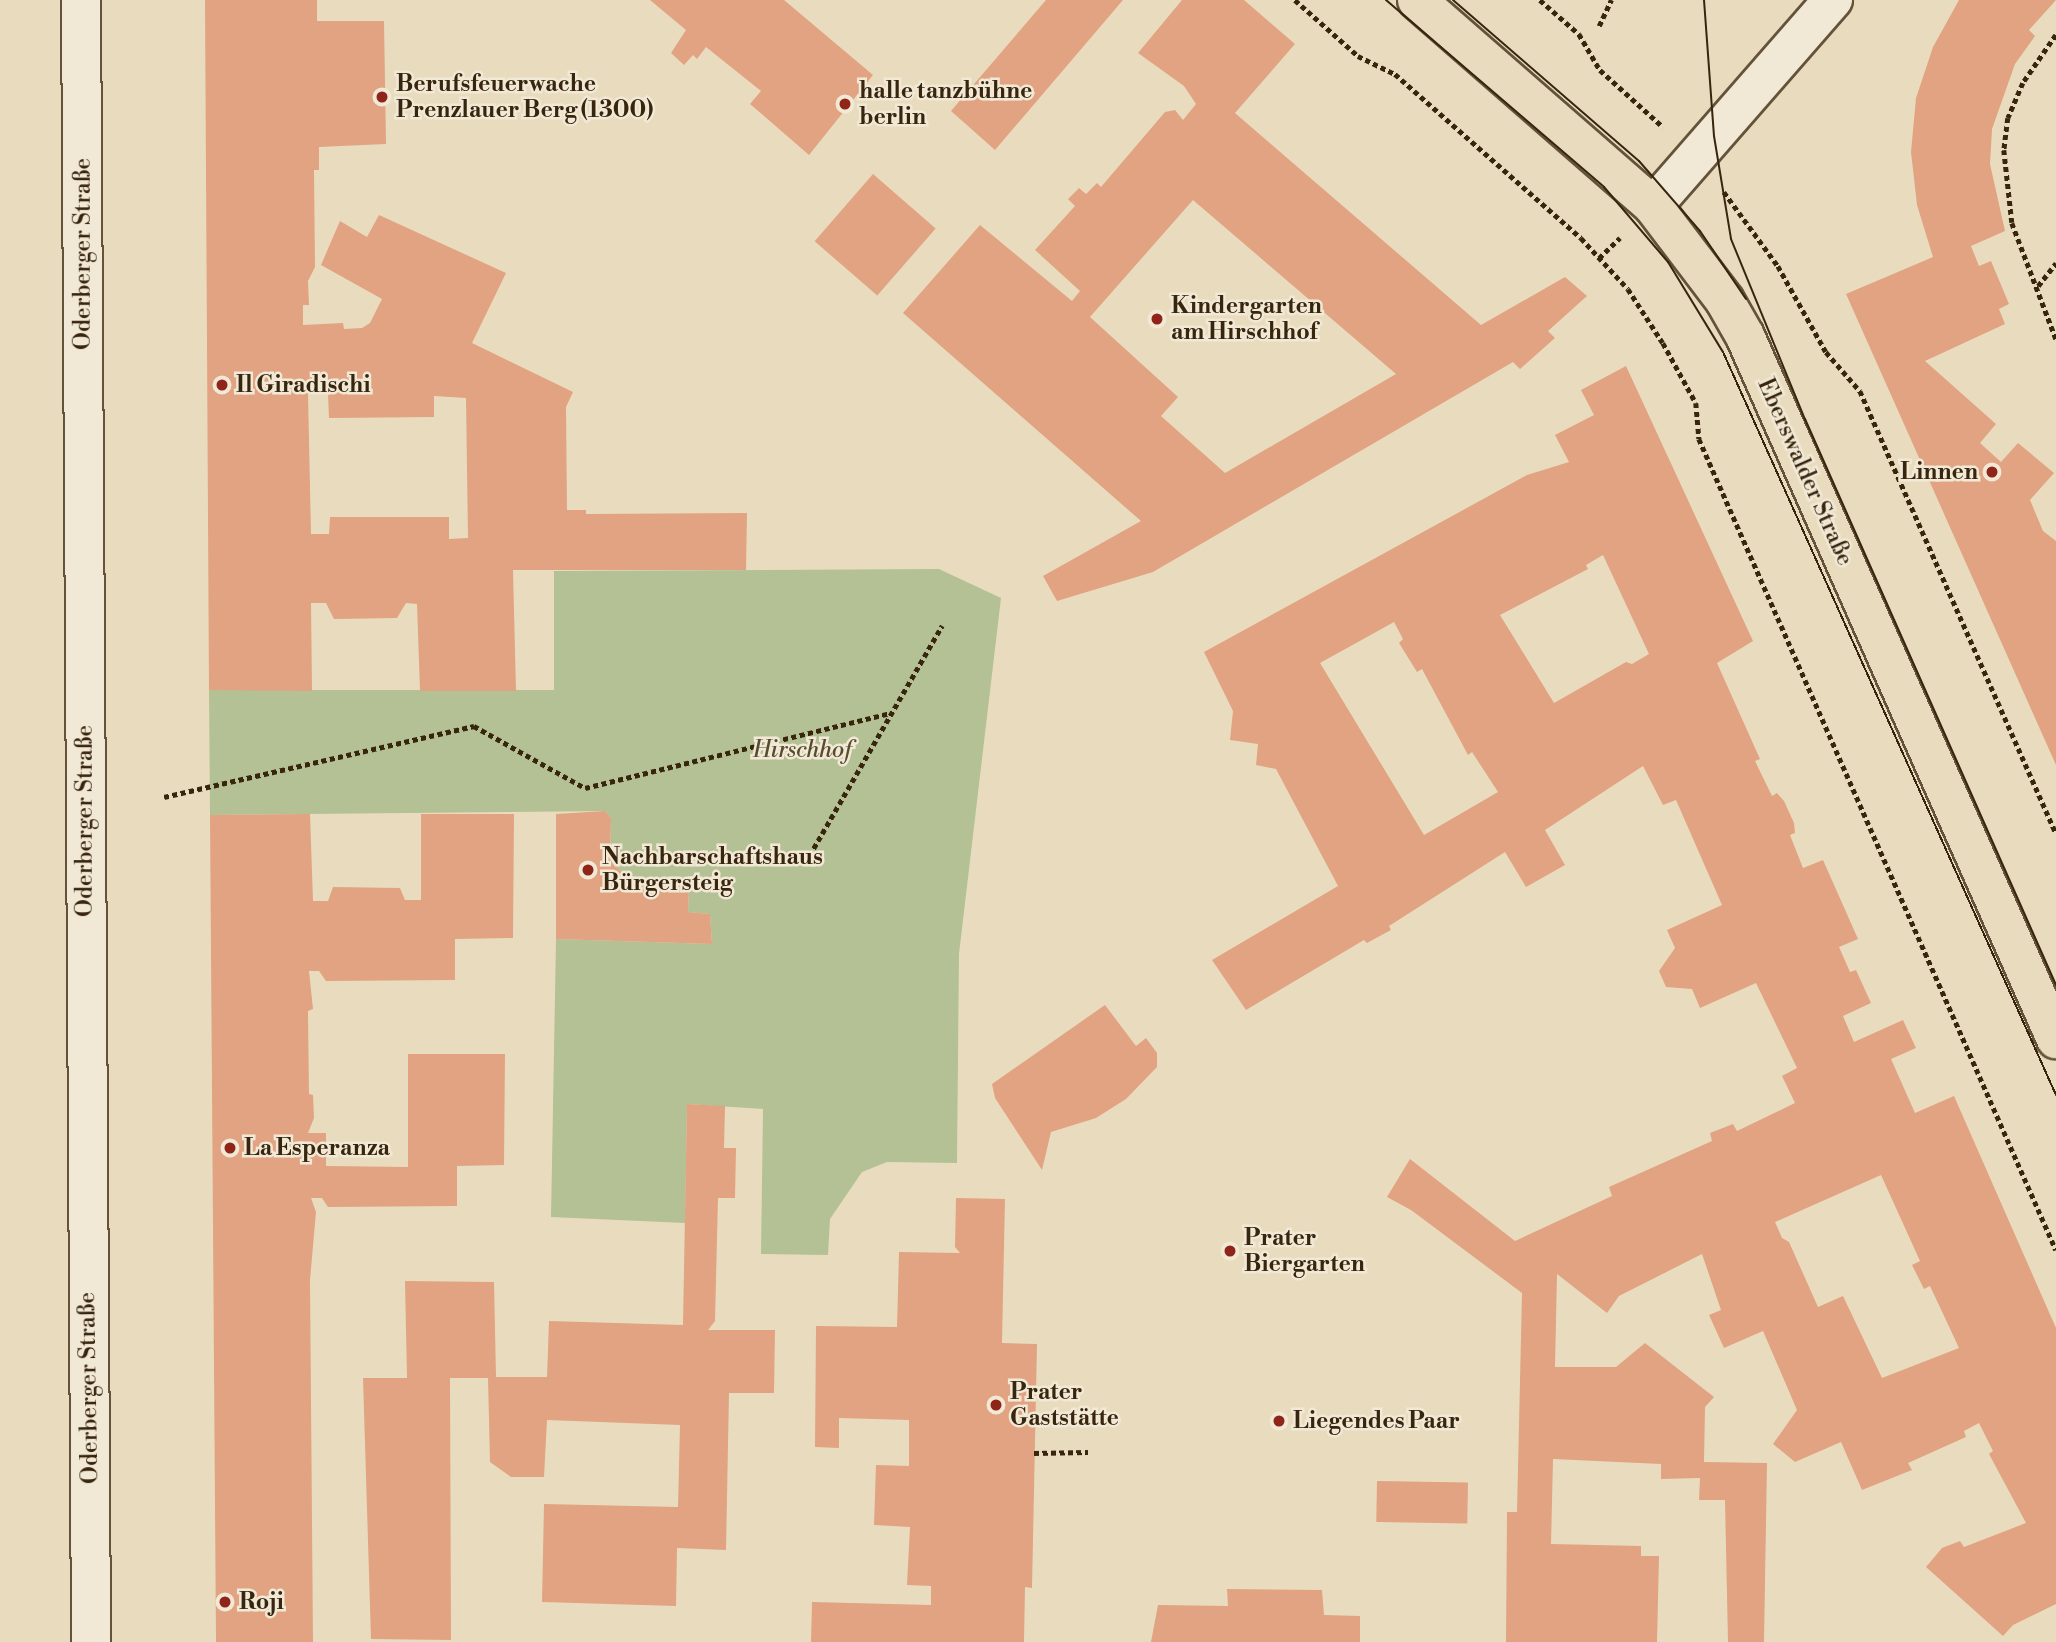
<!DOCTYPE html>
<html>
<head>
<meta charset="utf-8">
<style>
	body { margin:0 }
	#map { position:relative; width:2056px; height:1642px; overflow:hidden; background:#e9dcbe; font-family:"Libre Bodoni",serif }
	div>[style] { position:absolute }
	.green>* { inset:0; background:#b4c194 }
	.building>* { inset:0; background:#e1a381; transform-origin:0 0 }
	.path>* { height:4.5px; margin-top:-2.25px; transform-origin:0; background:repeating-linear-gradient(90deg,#37250e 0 5px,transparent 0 8.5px) }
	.roads { filter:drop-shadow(2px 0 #64533a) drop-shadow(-2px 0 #64533a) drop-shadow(0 2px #64533a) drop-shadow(0 -2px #64533a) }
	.minor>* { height:38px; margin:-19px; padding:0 19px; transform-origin:19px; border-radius:19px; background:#f1e8d5 }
	.major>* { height:38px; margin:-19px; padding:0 19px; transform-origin:19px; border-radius:19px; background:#e9dcbe }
	.tram>* { height:2px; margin:-1px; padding:0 1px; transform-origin:1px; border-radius:1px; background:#37250e }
	.dots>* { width:19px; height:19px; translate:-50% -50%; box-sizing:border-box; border:4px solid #f1e8d5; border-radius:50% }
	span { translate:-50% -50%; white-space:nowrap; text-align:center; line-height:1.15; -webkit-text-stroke:5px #f1e8d5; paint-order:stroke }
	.poi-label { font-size:23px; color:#37250e; font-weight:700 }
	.left { translate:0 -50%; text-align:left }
	.right { translate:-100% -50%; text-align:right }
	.street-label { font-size:23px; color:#37250e }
	.park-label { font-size:23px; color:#564c30; font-style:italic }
</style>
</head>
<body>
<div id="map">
	<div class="green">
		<div style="clip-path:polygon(939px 569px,1001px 598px,959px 954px,957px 1163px,887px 1162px,862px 1172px,830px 1219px,828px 1255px,761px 1254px,763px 1109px,687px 1104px,685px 1223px,551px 1217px,556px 939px,712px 944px,710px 914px,688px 912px,689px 889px,678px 880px,628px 878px,610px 861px,611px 818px,605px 811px,210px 815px,209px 690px,554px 690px,554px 571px)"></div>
	</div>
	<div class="building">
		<div style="clip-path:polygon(evenodd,205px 0,317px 0,317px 21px,384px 21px,386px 144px,319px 147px,319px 170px,314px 170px,315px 267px,308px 281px,309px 305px,303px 305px,303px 325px,343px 323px,344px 329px,362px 328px,370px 323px,382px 299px,321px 265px,340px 221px,367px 237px,379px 215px,506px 273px,472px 343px,573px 392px,566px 407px,567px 510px,586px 510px,586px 514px,747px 513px,746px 570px,513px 570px,516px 691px,420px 691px,417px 604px,406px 603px,397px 618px,334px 619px,326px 603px,311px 603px,312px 691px,209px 690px,205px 0,308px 394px,328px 394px,329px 418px,434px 417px,434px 396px,466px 398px,468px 538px,449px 539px,449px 517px,330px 517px,329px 534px,311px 534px,308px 394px)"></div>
		<div style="clip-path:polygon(650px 0,784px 0,873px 75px,809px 155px,750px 104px,761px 91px,706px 47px,697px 59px,693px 55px,684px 65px,671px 53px,686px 30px)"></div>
		<div style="clip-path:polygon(1046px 0,1123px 0,995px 150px,951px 111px)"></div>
		<div style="clip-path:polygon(evenodd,1182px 0,1244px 0,1295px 44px,1235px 113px,1481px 325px,1565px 277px,1587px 296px,1548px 331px,1555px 338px,1520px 369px,1513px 362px,1153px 572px,1057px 601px,1043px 576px,1141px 521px,903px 313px,980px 225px,1072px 301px,1080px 291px,1035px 250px,1075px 206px,1068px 199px,1079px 188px,1086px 194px,1097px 183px,1101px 187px,1165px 112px,1175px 110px,1183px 120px,1196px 104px,1184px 86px,1138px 53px,1182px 0,1193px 200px,1396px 374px,1225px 473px,1161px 416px,1178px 397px,1090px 317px,1193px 200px)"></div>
		<div style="clip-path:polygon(1959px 0,2056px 0,2029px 30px,2035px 36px,2015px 64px,1992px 129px,1990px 164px,2005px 231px,1971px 246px,1979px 266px,1991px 261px,2009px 304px,1999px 309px,2005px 324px,1925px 361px,1996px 424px,1980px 443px,2001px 462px,2018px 443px,2054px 473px,2030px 500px,2043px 531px,2056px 541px,2056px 765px,1846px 294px,1933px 257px,1917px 205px,1911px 152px,1916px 98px,1933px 47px)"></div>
		<div style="left:873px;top:174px;width:83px;height:89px;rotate:41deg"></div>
		<div style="clip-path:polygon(evenodd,1626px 366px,1753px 641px,1717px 663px,1760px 759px,1755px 761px,1772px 796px,1777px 793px,1784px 801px,1794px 823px,1795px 833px,1790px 835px,1803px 868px,1823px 860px,1858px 939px,1839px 947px,1850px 972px,1856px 970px,1871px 1003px,1843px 1016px,1854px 1042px,1903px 1020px,1916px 1048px,1891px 1059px,1915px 1113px,1954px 1096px,2056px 1328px,2056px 1604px,2013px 1625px,2003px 1636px,1926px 1567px,1942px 1548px,1960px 1541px,1964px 1547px,2026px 1523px,1989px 1454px,1993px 1451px,1979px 1423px,1964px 1431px,1966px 1437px,1908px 1463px,1912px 1470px,1862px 1490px,1841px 1442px,1795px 1462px,1773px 1444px,1797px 1410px,1763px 1331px,1724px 1348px,1709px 1315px,1721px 1310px,1702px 1254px,1619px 1296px,1607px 1313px,1557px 1274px,1555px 1367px,1616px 1367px,1645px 1343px,1714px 1397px,1705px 1407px,1704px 1462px,1767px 1463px,1764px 1642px,1728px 1642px,1725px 1500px,1699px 1500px,1700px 1478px,1661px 1479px,1661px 1464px,1553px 1459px,1551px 1544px,1641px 1546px,1641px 1556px,1659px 1556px,1657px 1642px,1506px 1642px,1507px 1512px,1517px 1512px,1522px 1293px,1411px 1210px,1387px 1197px,1410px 1159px,1515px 1241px,1612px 1196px,1609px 1187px,1712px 1141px,1710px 1133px,1733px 1124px,1737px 1131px,1795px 1103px,1782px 1076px,1797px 1068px,1756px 983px,1700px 1008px,1692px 989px,1666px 987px,1659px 971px,1675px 948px,1667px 930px,1722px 905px,1676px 800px,1663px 805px,1643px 766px,1545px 830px,1565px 865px,1526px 887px,1505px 852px,1389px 926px,1391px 930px,1367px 943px,1364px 940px,1246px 1010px,1212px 960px,1338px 886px,1276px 769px,1256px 765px,1258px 744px,1230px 740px,1233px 711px,1204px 652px,1527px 475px,1569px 462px,1555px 435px,1594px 415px,1581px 390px,1626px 366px,1603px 555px,1649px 654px,1632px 664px,1626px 662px,1554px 703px,1500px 615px,1588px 569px,1586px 565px,1603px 555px,1626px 366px,1394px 622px,1403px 639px,1399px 643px,1417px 672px,1422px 669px,1468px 755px,1472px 752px,1498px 792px,1424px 835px,1320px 663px,1394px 622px,1626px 366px,1881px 1175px,1920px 1261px,1912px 1265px,1924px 1289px,1930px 1286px,1959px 1348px,1882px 1378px,1843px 1296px,1818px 1307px,1789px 1242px,1782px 1238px,1775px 1222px,1881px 1175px)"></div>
		<div style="clip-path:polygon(605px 811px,611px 818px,610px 861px,628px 878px,678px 880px,689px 889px,688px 912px,710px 914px,712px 944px,556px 939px,556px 814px)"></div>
		<div style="clip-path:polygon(310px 814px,313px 901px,328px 901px,333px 887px,400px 888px,405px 900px,421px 900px,421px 814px,514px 814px,513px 938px,455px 939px,455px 980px,326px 981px,319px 971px,309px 971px,313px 1009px,308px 1011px,309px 1094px,313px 1095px,314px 1118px,308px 1133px,326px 1133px,326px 1166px,408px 1167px,408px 1054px,505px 1054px,504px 1165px,457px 1166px,457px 1206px,328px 1207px,322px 1198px,311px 1198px,316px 1212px,310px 1280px,313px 1642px,216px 1642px,210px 815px)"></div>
		<div style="clip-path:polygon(1105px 1005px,1136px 1046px,1146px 1038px,1157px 1053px,1157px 1067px,1126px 1099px,1096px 1118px,1051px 1132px,1042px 1170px,995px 1098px,992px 1084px)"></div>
		<div style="clip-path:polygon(687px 1104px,725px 1106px,724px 1148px,736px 1148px,735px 1198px,718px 1198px,715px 1321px,708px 1330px,775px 1330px,774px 1393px,729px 1393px,726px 1550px,677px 1548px,676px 1606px,542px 1602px,544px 1504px,678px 1507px,680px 1425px,547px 1420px,544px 1477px,511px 1477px,490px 1462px,488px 1378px,450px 1378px,451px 1640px,371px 1639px,363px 1378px,407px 1378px,405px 1281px,494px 1282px,496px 1377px,547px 1377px,549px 1321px,683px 1325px)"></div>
		<div style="clip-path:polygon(956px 1198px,1005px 1199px,1002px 1343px,1037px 1344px,1032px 1588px,1025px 1587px,1024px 1642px,811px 1642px,812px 1602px,931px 1605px,931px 1586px,907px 1585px,910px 1527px,874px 1525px,876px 1465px,909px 1466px,909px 1420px,839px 1418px,839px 1448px,815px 1447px,816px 1326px,897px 1327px,899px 1252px,960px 1253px,955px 1247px)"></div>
		<div style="left:1377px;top:1481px;width:91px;height:41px;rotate:1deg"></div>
		<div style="clip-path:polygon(1227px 1589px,1322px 1590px,1324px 1615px,1360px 1616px,1360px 1642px,1151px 1642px,1158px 1605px,1228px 1606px)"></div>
	</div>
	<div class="path">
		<div style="left:1295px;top:0;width:84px;rotate:41.6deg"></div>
		<div style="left:1358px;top:56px;width:41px;rotate:25.9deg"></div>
		<div style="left:1395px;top:74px;width:248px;rotate:41.4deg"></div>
		<div style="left:1581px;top:238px;width:69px;rotate:47.3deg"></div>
		<div style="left:1628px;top:289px;width:64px;rotate:57.1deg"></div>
		<div style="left:1663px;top:343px;width:68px;rotate:61.2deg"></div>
		<div style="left:1696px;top:403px;width:36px;rotate:85deg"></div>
		<div style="left:1699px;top:439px;width:886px;rotate:66.24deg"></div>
		<div style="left:1540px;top:0;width:52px;rotate:41.1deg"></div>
		<div style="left:1579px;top:34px;width:42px;rotate:59.7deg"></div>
		<div style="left:1600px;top:70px;width:85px;rotate:42.1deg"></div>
		<div style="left:1599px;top:26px;width:29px;rotate:-65deg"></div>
		<div style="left:2056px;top:35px;width:58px;rotate:124.5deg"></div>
		<div style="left:2023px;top:83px;width:38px;rotate:113deg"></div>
		<div style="left:2008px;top:118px;width:32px;rotate:97deg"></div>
		<div style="left:2004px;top:150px;width:73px;rotate:83.7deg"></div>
		<div style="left:2012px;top:223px;width:124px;rotate:69.2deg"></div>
		<div style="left:1724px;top:192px;width:92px;rotate:53.9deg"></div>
		<div style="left:1778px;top:266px;width:98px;rotate:60.8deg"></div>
		<div style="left:1826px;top:352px;width:52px;rotate:48.9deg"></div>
		<div style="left:1860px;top:391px;width:484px;rotate:66.1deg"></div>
		<div style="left:1599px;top:258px;width:29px;rotate:-44deg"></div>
		<div style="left:2038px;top:286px;width:29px;rotate:-52deg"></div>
		<div style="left:164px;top:797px;width:318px;rotate:-12.9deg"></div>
		<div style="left:474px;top:726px;width:127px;rotate:29.2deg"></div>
		<div style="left:585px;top:788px;width:315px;rotate:-13.8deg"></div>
		<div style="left:805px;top:863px;width:274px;rotate:-60deg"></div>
		<div style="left:1034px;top:1453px;width:54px;rotate:-1.1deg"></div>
	</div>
	<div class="roads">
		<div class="minor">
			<div style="left:81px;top:0;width:1642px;rotate:89.65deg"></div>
			<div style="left:1653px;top:206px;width:274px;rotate:-48.9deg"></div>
		</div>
		<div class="major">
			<div style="left:1417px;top:0;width:313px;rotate:41.1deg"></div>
			<div style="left:1653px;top:206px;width:119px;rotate:52.8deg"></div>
			<div style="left:1725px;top:301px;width:40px;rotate:60.3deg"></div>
			<div style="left:1745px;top:336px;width:769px;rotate:66.14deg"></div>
		</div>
	</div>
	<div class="tram">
		<div style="left:1386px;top:0;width:287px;rotate:40.6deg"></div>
		<div style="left:1604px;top:187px;width:99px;rotate:49.5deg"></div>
		<div style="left:1668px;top:262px;width:105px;rotate:58.6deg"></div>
		<div style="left:1723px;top:352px;width:814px;rotate:65.86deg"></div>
		<div style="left:1453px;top:0;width:246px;rotate:40.9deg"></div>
		<div style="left:1639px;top:161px;width:93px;rotate:48.9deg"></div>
		<div style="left:1700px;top:231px;width:82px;rotate:55.9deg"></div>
		<div style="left:1704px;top:0;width:136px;rotate:85.8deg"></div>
		<div style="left:1714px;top:136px;width:104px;rotate:80.6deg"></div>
		<div style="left:1731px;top:239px;width:195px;rotate:67.7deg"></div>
		<div style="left:1805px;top:419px;width:619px;rotate:66.08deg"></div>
	</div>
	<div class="dots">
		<div style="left:382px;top:97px;background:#8f2418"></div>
		<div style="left:845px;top:104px;background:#8f2418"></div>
		<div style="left:1157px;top:319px;background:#8f2418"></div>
		<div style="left:222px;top:385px;background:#8f2418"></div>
		<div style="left:1992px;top:472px;background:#8f2418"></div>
		<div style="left:588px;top:870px;background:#8f2418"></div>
		<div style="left:230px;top:1148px;background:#8f2418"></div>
		<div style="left:1230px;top:1251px;background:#8f2418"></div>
		<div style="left:996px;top:1405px;background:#8f2418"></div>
		<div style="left:1279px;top:1421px;background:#8f2418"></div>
		<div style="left:225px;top:1602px;background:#8f2418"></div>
	</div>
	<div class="poi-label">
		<span class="left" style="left:396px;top:97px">Berufsfeuerwache<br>Prenzlauer Berg (1300)</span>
		<span class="left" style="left:859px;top:104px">halle tanzbühne<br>berlin</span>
		<span class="left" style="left:1171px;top:319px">Kindergarten<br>am Hirschhof</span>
		<span class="left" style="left:236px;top:385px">Il Giradischi</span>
		<span class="right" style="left:1978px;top:472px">Linnen</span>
		<span class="left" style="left:602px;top:870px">Nachbarschaftshaus<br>Bürgersteig</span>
		<span class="left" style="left:244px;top:1148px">La Esperanza</span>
		<span class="left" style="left:1244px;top:1251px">Prater<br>Biergarten</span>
		<span class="left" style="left:1010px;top:1405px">Prater<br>Gaststätte</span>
		<span class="left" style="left:1293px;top:1421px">Liegendes Paar</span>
		<span class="left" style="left:239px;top:1602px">Roji</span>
	</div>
	<div class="street-label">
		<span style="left:83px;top:254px;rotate:-90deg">Oderberger Straße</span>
		<span style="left:1805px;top:472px;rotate:66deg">Eberswalder Straße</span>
		<span style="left:85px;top:821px;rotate:-90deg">Oderberger Straße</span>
		<span style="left:89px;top:1388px;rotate:-91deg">Oderberger Straße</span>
	</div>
	<div class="park-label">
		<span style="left:802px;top:750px">Hirschhof</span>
	</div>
</div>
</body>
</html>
